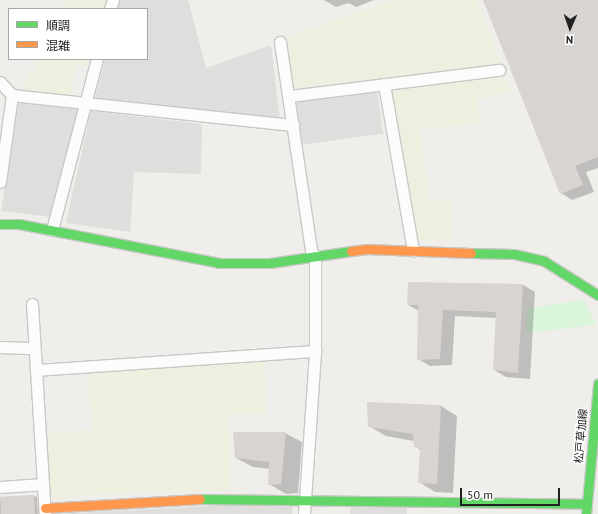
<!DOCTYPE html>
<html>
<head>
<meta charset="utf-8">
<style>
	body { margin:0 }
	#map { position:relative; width:598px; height:514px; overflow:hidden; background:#f0eeeb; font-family:"PT Sans","Noto Sans JP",sans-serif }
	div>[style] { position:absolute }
	.residential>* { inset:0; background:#dfdedc; transform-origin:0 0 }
	.farmland>* { inset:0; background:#efefdf; transform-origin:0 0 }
	.park>* { inset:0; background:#daf5da }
	.shadow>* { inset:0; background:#0003 }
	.building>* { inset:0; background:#d7d4d2; transform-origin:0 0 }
	.roads { filter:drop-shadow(1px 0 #c9c8c7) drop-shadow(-1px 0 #c9c8c7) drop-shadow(0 1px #c9c8c7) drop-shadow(0 -1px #c9c8c7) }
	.street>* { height:11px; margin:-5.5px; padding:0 5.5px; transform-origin:5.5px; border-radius:5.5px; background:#fdfcfc }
	.fast>* { height:9px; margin:-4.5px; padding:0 4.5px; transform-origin:4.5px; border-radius:4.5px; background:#63d668 }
	.slow>* { height:9px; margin:-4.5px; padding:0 4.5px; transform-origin:4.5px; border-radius:4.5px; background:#ff974d }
	span { translate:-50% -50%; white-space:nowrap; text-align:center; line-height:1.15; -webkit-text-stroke:3px #fff; paint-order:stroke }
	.street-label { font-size:11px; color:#222 }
	.legend { position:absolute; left:8px; top:8px; width:140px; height:52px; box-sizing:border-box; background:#fff; border:1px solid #a7a7a7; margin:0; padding:5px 7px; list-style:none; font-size:12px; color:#222 }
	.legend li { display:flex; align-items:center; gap:8px; height:20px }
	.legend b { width:20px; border:1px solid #a7a7a7 }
	.north { position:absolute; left:550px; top:8px; width:40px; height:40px; -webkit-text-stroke:3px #fff; paint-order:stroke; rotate:182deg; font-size:11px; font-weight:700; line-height:16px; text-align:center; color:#222 }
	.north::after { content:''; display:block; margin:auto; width:14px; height:18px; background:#222; clip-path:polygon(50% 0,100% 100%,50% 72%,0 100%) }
	.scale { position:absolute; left:460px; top:488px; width:100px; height:18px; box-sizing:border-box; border:2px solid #222; border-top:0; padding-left:5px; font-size:12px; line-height:14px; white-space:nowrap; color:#222; -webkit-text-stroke:3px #fff; paint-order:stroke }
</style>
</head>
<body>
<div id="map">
	<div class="residential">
		<div style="clip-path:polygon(120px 0,188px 0,206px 68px,271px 45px,280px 120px,95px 98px,105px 59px,147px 59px,147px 9px,118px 9px)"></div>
		<div style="left:377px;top:90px;width:44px;height:83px;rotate:82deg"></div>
		<div style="clip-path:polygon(19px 101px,81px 110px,50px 217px,1px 211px)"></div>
		<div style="clip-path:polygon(91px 111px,202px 124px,201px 174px,134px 172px,130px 232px,66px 223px)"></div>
		<div style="clip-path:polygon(293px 502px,292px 514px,53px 514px)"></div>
		<div style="clip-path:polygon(351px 504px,407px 508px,407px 514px,350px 514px)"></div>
	</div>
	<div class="farmland">
		<div style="left:65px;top:0;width:42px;height:9px"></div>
		<div style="clip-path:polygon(393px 0,477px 0,511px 92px,476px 99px,482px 124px,420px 129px,429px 199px,451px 199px,451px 240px,415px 239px,390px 77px,294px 88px,287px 37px)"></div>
		<div style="clip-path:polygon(41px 59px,93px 59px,92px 65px,76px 66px,70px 97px,20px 91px)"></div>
		<div style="clip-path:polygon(265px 359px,266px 414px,229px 414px,230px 490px,102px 494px,51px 500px,45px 433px,93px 430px,86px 372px)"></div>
	</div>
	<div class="park">
		<div style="clip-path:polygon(584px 300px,596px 325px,526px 333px,527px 308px)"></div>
	</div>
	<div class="shadow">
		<div style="clip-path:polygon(324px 0,374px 0,356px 7px,349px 3px,336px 7px)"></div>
		<div style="clip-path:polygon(484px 0,598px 0,598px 168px,586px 172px,594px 192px,572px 200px,561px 193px)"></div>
		<div style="clip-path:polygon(409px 283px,523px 285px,535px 292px,530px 379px,506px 377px,494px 370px,497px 318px,455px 316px,452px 365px,430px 366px,418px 359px,419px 311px,408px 305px)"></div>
		<div style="clip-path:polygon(441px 406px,457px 416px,453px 493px,435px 492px,419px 482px,421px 450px,414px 446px,414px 441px,386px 436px,369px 426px)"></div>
		<div style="clip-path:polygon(285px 433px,302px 442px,298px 493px,286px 494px,269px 484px,270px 469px,253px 467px,236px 458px)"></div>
		<div style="clip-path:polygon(34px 496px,37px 497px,38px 514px,0 514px,0 498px)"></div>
	</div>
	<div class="building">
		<div style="clip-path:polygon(483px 0,598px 0,598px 157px,575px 166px,583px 185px,560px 194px)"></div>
		<div style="clip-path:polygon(408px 282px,523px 284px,518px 373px,493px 370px,496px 312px,443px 310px,440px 359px,417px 360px,418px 305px,407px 305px)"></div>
		<div style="clip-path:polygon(367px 402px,441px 405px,437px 484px,418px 483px,420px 448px,414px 447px,413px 434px,368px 427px)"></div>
		<div style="clip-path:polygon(233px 432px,286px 432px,281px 484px,268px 485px,269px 462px,235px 458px)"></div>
		<div style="left:34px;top:495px;width:19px;height:34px;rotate:87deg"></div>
	</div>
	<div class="roads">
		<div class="street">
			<div style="left:110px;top:9px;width:9px;rotate:-72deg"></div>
			<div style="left:280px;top:42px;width:216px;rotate:81.5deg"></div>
			<div style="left:0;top:82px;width:18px;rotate:47deg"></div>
			<div style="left:12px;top:95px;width:88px;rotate:97.9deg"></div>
			<div style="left:384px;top:84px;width:169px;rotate:80.1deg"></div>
			<div style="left:12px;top:95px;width:283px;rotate:6.1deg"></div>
			<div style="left:289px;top:96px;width:212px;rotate:-7.1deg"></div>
			<div style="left:52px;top:230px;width:177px;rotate:-75.3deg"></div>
			<div style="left:32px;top:304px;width:210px;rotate:86.5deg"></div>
			<div style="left:0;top:347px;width:34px;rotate:2deg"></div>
			<div style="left:36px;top:370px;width:280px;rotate:-3.9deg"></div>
			<div style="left:0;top:487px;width:43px;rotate:-4deg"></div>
			<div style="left:304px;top:514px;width:163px;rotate:-86.1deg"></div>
			<div style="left:315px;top:351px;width:96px;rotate:-90deg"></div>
		</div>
		<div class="fast">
			<div style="left:0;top:224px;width:19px"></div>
			<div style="left:19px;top:224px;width:204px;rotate:11deg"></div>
			<div style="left:219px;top:263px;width:51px"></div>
			<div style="left:270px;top:263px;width:82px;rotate:-8.4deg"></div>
			<div style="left:471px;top:253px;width:43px;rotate:1.3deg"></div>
			<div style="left:514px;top:254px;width:31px;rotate:13deg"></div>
			<div style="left:544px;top:261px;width:64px;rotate:32.2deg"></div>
			<div style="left:200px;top:499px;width:387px;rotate:0.7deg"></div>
			<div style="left:586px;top:514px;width:131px;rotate:-84.7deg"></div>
		</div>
		<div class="slow">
			<div style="left:351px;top:251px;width:16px;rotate:-7deg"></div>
			<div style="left:367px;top:249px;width:104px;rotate:2.2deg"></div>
			<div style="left:45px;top:508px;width:155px;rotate:-3.3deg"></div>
		</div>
	</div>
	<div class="street-label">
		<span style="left:581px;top:436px;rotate:-85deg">松戸草加線</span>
	</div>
	<ul class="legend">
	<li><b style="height:5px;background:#63d668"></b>順調</li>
	<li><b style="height:5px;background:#ff974d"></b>混雑</li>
	</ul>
	<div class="north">N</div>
	<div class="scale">50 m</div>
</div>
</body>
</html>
